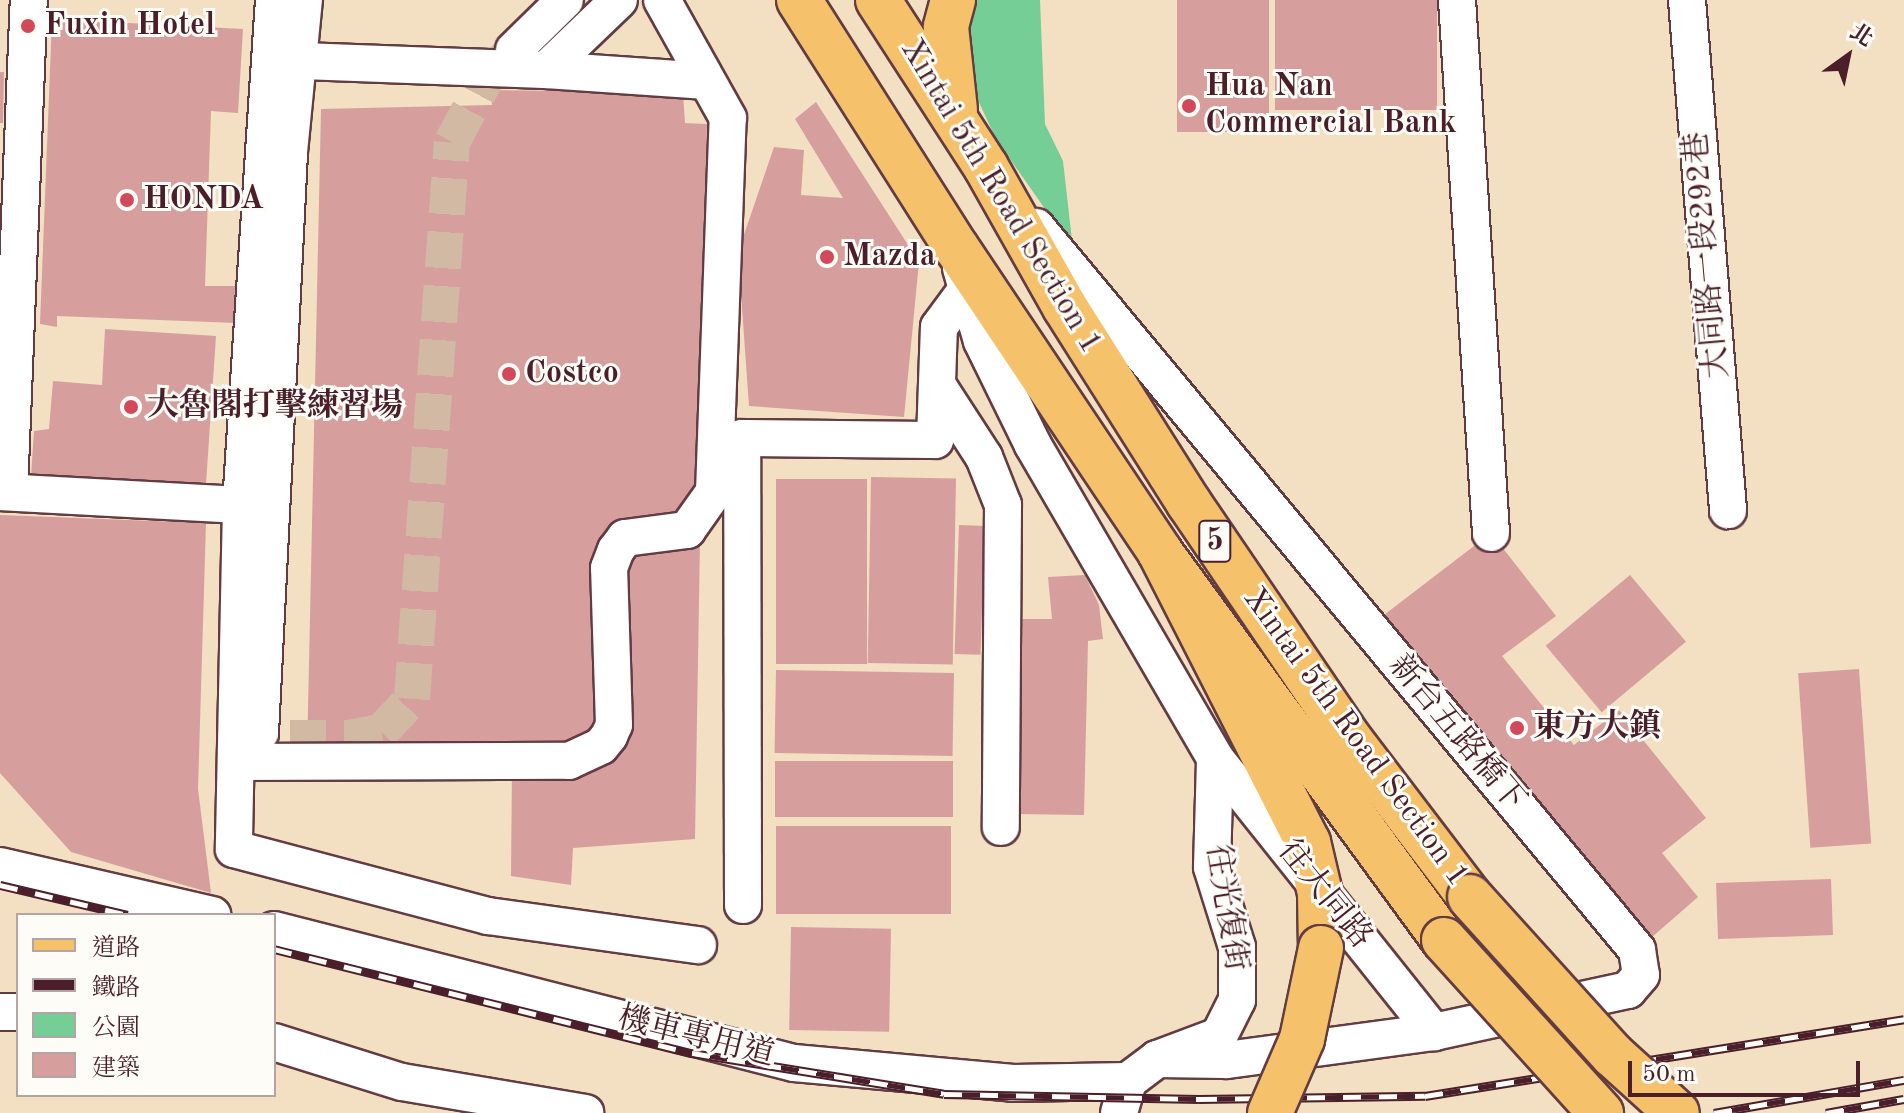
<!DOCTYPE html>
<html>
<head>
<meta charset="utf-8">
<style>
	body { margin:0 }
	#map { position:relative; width:1904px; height:1113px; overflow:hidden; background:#f3dfc2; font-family:"Old Standard TT","Noto Serif TC",serif }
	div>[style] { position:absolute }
	.green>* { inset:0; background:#75ce95 }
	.building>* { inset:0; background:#d69f9d; transform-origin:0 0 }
	.minor-tunnel>* { height:36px; margin-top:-18px; transform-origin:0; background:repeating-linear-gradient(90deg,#d1b9a4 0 36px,transparent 0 54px) }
	.roads { filter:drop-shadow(2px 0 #633c42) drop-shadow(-2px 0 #633c42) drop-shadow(0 2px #633c42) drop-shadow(0 -2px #633c42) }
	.minor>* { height:36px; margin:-18px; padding:0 18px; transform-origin:18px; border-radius:18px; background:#fff }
	.major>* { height:44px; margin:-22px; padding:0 22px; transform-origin:22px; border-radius:22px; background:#f5c16b }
	.highway>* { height:44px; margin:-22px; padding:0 22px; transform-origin:22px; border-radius:22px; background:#f5c16b }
	.rail>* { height:9px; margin-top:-4.5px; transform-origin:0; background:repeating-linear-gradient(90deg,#fdfcf7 0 18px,#4a1f2b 0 36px); box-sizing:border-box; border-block:2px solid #4a1f2b }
	.bridges { filter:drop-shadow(2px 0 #633c42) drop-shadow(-2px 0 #633c42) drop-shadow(0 2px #633c42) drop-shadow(0 -2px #633c42) }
	.major-bridge>* { height:44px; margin:-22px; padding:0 22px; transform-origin:22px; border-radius:22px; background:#f5c16b }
	.highway-bridge>* { height:44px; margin:-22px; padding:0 22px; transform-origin:22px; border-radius:22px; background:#f5c16b }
	.dots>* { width:22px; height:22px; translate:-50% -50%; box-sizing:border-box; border:4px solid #fdfcf7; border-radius:50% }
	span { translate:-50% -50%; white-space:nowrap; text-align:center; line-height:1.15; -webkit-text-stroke:6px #fdfcf7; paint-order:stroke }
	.shield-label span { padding:2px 6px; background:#fdfcf7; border:2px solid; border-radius:6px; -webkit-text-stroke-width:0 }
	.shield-label { font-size:30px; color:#4a1f2b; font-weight:700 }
	.poi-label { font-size:32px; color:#4a1f2b; font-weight:700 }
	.left { translate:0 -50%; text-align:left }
	.street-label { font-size:32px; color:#4a1f2b }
	.legend { position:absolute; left:16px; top:913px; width:260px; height:184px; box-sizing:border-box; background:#fdfcf7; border:2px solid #b5a4a5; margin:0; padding:10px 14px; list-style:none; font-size:24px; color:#4a1f2b }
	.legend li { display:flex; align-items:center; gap:16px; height:40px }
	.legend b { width:40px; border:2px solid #b5a4a5 }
	.north { position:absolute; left:1808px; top:16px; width:80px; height:80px; -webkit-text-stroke:6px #fdfcf7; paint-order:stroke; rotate:33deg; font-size:22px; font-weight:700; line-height:32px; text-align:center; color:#4a1f2b }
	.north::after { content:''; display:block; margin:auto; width:28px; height:36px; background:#4a1f2b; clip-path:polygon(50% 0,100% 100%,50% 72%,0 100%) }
	.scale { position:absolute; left:1628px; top:1061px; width:232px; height:36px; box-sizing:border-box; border:4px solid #4a1f2b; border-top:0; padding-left:10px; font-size:24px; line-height:28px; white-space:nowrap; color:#4a1f2b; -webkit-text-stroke:6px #fdfcf7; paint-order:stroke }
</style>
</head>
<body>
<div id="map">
	<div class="green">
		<div style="clip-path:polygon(977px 0,1040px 0,1045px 124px,1063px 161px,1073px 249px,996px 139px,971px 85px,970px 31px)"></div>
	</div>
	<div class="building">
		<div style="left:1177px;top:0;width:92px;height:132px"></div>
		<div style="left:1275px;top:0;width:162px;height:110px"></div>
		<div style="clip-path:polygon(52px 19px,243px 29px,238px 113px,211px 111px,205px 286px,239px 286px,236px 323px,57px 316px,57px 327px,40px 324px)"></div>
		<div style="clip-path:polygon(0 72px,4px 72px,3px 123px,0 123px)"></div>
		<div style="clip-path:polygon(491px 90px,683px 93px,685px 123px,707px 124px,695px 839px,573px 848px,571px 885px,511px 876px,512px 767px,307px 755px,321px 109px,492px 105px)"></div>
		<div style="clip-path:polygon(816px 102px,919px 262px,904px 417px,749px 406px,738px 252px,774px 147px,804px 150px,801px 195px,843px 198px,795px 119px)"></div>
		<div style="clip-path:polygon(105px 329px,216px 336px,206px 484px,31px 476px,34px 431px,49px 429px,53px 381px,102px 385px)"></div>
		<div style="left:871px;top:477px;width:85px;height:186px;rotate:1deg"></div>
		<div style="left:776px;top:479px;width:91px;height:185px"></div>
		<div style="clip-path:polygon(0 515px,206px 523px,198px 789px,211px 893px,71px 852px,0 773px)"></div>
		<div style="left:959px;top:525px;width:26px;height:129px;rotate:2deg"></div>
		<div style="clip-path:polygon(1491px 533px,1556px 616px,1502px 656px,1574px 745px,1619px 710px,1706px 818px,1662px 853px,1698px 897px,1652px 937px,1380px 618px)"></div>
		<div style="clip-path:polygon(1085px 575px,1099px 605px,1103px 639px,1088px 641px,1084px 815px,1014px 814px,1019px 619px,1052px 619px,1048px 577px)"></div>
		<div style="left:1630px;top:575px;width:87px;height:110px;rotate:50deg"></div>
		<div style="left:1859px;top:669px;width:175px;height:61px;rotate:86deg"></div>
		<div style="left:776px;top:670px;width:178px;height:83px;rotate:1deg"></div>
		<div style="left:775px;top:761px;width:178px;height:56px"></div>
		<div style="left:776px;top:826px;width:175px;height:88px"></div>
		<div style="left:1831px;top:879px;width:56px;height:115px;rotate:88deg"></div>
		<div style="left:791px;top:927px;width:100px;height:103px;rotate:1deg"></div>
	</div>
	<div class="minor-tunnel">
		<div style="left:236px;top:738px;width:113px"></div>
		<div style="left:349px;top:738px;width:33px;rotate:-11deg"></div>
		<div style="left:381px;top:732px;width:45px;rotate:-46.8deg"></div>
		<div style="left:412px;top:699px;width:558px;rotate:-85.89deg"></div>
		<div style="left:452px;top:142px;width:76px;rotate:-61.8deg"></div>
		<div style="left:488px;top:75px;width:36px;rotate:-44deg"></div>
	</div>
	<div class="roads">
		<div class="minor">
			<div style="left:274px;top:0;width:506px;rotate:93.74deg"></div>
			<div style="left:241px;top:505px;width:344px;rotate:91.2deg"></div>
			<div style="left:234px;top:849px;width:263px;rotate:14.8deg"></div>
			<div style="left:488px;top:916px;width:212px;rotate:7.9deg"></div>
			<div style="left:1457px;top:0;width:534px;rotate:86.35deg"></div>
			<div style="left:1687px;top:0;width:512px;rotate:85.4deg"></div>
			<div style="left:514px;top:50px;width:71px;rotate:-44.4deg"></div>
			<div style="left:273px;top:60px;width:273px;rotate:2.1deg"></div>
			<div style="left:546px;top:70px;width:101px;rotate:-43.8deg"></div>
			<div style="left:546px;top:70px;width:161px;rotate:3.9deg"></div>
			<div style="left:1036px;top:227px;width:940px;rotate:50.26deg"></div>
			<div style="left:1637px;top:950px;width:25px;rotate:81deg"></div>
			<div style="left:1641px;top:975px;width:20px;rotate:131deg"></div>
			<div style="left:1628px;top:990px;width:198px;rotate:167.8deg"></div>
			<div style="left:1434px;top:1032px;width:210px;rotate:172.3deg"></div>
			<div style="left:1226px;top:1060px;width:69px;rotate:-179.2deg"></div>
			<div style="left:961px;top:268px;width:76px;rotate:74deg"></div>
			<div style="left:982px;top:341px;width:116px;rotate:63.9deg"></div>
			<div style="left:1033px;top:445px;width:362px;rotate:59.8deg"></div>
			<div style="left:1215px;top:758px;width:351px;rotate:51.4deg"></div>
			<div style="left:938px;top:386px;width:85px;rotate:57.1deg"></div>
			<div style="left:984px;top:457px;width:52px;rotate:68.4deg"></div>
			<div style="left:1003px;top:505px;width:322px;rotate:90.4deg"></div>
			<div style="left:0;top:492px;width:241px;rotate:3.1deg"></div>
			<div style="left:9px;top:492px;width:492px;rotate:-87.7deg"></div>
			<div style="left:260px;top:733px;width:582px;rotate:-87.14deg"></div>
			<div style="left:289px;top:152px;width:153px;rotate:-84.4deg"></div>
			<div style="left:236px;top:762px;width:333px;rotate:-0.2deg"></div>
			<div style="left:569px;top:761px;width:35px;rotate:-25deg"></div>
			<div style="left:601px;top:746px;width:13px;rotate:-51deg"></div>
			<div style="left:609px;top:736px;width:12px;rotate:-66deg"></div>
			<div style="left:614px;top:725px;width:157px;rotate:-91.8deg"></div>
			<div style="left:609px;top:568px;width:19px;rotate:-69deg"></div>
			<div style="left:616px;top:550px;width:15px;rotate:-53deg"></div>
			<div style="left:625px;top:538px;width:63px;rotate:-7.4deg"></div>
			<div style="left:687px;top:530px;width:47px;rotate:-54.6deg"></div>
			<div style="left:714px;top:492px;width:374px;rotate:-87.9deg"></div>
			<div style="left:728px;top:118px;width:135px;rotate:-119.2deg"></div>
			<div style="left:0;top:866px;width:218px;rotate:13deg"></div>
			<div style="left:743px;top:905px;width:467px;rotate:-90.1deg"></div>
			<div style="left:742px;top:438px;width:193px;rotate:0.6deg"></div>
			<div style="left:935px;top:440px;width:113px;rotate:-88deg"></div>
			<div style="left:939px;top:327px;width:47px;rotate:-53.6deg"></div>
			<div style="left:274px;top:930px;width:537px;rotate:14.35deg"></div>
			<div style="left:794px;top:1063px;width:220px;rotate:5.2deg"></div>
			<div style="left:1013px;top:1083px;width:115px;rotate:-1deg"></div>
			<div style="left:0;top:1012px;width:18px"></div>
			<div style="left:274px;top:1042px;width:134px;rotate:17.4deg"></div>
			<div style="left:402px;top:1082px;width:186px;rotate:9.6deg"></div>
			<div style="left:1119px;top:1113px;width:33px;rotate:-74deg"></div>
			<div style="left:1128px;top:1081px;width:36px;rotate:-37deg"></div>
			<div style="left:1157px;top:1059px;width:66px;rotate:-20.4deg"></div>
			<div style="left:1219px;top:1036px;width:40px;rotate:-63.4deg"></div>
			<div style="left:1237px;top:1000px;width:53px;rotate:-90deg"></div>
			<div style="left:1237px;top:947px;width:84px;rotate:-107.4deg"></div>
			<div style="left:1212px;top:867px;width:109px;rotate:-88.4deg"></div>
		</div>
		<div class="major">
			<div style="left:799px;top:0;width:293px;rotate:57.6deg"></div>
			<div style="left:956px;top:247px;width:367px;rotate:56.2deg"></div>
			<div style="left:1160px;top:552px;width:481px;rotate:53.8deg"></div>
			<div style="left:878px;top:0;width:199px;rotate:57.1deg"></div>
			<div style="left:986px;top:167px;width:161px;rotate:60.6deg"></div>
			<div style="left:1065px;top:307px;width:232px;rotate:57.7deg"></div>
			<div style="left:1189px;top:503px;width:288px;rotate:55.8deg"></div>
			<div style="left:1351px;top:741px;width:196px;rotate:52.7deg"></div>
			<div style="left:953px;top:0;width:28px;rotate:105deg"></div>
			<div style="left:946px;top:27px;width:83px;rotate:83.8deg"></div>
		</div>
		<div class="highway">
			<div style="left:1160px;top:552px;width:326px;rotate:63deg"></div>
			<div style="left:1308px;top:842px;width:52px;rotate:76.8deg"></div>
			<div style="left:1320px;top:893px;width:55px;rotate:89deg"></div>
		</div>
	</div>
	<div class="rail">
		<div style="left:0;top:885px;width:131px;rotate:13.2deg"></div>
		<div style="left:274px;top:949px;width:431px;rotate:14deg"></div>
		<div style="left:692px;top:1053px;width:255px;rotate:9.2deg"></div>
		<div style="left:944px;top:1094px;width:255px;rotate:1.1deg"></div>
		<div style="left:1199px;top:1099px;width:226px;rotate:-0.8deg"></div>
		<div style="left:1425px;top:1096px;width:485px;rotate:-9.1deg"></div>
		<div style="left:1714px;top:1113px;width:193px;rotate:-9.9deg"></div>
		<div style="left:1826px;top:1113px;width:79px;rotate:-10.2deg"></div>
	</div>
	<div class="bridges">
		<div class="major-bridge">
			<div style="left:1470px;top:897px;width:213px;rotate:47.9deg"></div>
			<div style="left:1613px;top:1055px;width:86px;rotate:42.2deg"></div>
			<div style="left:1444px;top:940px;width:234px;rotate:47.8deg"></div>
		</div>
		<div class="highway-bridge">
			<div style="left:1270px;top:1113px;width:81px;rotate:-66.6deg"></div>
			<div style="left:1302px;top:1039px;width:93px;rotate:-78.2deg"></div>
		</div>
	</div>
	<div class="dots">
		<div style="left:28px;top:26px;background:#d1495b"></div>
		<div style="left:1189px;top:106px;background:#d1495b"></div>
		<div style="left:127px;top:200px;background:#d1495b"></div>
		<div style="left:827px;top:257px;background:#d1495b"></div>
		<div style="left:509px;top:374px;background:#d1495b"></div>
		<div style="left:131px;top:407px;background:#d1495b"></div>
		<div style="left:1517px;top:728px;background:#d1495b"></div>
	</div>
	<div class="shield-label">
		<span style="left:1215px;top:541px">5</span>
	</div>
	<div class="poi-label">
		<span class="left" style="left:44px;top:26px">Fuxin Hotel</span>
		<span class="left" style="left:1205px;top:106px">Hua Nan<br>Commercial Bank</span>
		<span class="left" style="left:143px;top:200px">HONDA</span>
		<span class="left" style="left:843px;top:257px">Mazda</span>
		<span class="left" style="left:525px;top:374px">Costco</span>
		<span class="left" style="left:147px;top:407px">大魯閣打擊練習場</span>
		<span class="left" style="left:1533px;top:728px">東方大鎮</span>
	</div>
	<div class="street-label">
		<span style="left:1000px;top:197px;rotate:59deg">Xintai 5th Road Section 1</span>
		<span style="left:1708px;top:255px;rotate:-95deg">大同路一段292巷</span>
		<span style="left:1456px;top:734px;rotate:50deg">新台五路橋下</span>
		<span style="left:1355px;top:738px;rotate:54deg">Xintai 5th Road Section 1</span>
		<span style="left:1324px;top:895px;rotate:51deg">往大同路</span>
		<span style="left:1225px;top:908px;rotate:81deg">往光復街</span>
		<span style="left:696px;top:1038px;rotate:14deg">機車專用道</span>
	</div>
	<ul class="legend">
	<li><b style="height:10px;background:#f5c16b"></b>道路</li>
	<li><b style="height:10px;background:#4a1f2b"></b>鐵路</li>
	<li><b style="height:22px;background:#75ce95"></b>公園</li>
	<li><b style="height:22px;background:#d69f9d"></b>建築</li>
	</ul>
	<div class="north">北</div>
	<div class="scale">50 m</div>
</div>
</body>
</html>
